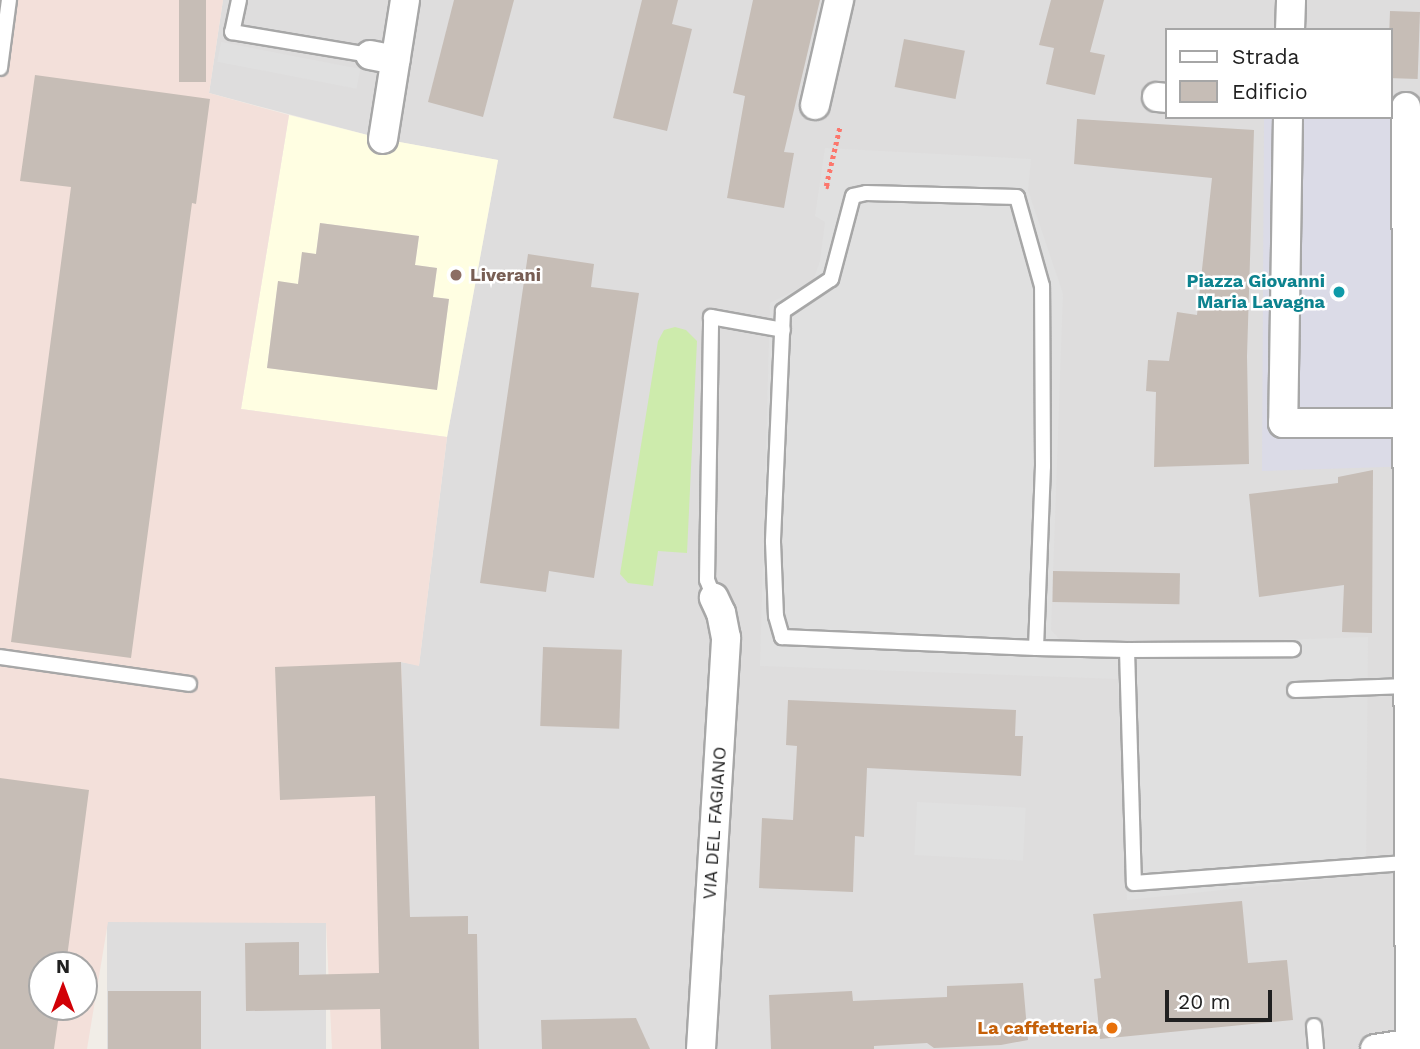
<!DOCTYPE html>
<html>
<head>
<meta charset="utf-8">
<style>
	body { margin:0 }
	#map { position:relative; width:1420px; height:1049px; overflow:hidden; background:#f1ede7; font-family:"Work Sans",sans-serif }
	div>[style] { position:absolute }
	.residential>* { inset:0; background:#dedddd; transform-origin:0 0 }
	.education>* { inset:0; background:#fffee2 }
	.military>* { inset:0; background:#f3e0da }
	.grass>* { inset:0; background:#cdebac }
	.parking>* { inset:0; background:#e0e0e0; transform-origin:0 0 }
	.plaza>* { inset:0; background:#dbdbe7 }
	.building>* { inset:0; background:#c6bdb6; transform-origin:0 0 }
	.path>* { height:4.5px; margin-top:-2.25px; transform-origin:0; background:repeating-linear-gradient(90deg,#fc776d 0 3.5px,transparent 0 7px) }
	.roads { filter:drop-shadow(2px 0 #a7a7a7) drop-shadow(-2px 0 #a7a7a7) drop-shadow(0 2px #a7a7a7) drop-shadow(0 -2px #a7a7a7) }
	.service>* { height:14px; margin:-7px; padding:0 7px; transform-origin:7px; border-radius:7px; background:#fff }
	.minor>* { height:28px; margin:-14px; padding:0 14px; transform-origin:14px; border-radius:14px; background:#fff }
	.dots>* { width:19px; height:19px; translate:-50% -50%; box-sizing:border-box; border:4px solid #fff; border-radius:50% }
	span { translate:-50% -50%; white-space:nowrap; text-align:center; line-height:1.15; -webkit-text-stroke:5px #fff; paint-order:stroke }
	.education-label { font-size:18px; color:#785e54; font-weight:700 }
	.left { translate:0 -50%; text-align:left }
	.culture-label { font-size:18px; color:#0d838f; font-weight:700 }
	.right { translate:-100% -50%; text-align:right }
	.street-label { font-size:18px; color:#202020 }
	.food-label { font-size:18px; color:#c56008; font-weight:700 }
	.legend { position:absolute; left:1165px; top:28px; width:228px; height:91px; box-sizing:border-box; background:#fff; border:2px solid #a6a6a6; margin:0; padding:9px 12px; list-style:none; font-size:21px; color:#202020 }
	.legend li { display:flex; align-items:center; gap:14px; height:35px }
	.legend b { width:35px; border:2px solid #a6a6a6 }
	.north { position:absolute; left:28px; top:951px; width:70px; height:70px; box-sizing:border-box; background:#fff; border:2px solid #a6a6a6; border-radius:50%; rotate:0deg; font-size:19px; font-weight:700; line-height:28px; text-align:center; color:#202020 }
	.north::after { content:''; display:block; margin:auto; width:24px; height:32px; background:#d10006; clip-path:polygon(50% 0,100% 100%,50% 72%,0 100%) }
	.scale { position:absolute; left:1165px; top:990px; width:107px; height:32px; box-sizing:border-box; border:4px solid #202020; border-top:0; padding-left:9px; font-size:21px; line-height:24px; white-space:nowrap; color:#202020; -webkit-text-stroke:5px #fff; paint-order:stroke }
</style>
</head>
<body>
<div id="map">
	<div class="residential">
		<div style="clip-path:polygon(evenodd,223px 0,1420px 0,1420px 1049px,412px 1049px,401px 662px,419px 665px,447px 437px,498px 160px,383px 139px,209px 93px,223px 0,1166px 30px,1390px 30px,1390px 117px,1166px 117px,1166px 30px)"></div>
		<div style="left:107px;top:922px;width:219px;height:129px"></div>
	</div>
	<div class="education">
		<div style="clip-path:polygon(evenodd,289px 115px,383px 139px,498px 160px,447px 437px,241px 409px,289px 115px,320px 223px,419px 236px,415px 265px,437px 268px,433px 297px,449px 299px,437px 389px,267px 368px,278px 282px,298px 284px,302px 253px,316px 254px,320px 223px)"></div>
	</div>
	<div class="military">
		<div style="clip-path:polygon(evenodd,0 0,223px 0,209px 93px,289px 115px,241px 409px,447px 437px,419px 666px,401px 662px,412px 1049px,332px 1049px,326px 923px,108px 922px,87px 1049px,0 1049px,0 0,42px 965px,84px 965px,84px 1007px,42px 1007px,42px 965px)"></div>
	</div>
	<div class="grass">
		<div style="clip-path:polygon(675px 327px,686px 330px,697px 341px,687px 553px,658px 551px,653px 586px,628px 583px,620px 574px,658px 341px,664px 330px)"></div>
	</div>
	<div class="parking">
		<div style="left:221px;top:42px;width:142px;height:20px;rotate:11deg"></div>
		<div style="clip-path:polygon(825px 148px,1031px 159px,1028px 190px,1063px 294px,1051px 630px,1063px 643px,1132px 645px,1368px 637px,1366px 875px,1127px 900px,1118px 679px,760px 666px,770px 303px,813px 281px,820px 261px,825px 222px,815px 216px)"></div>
		<div style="left:917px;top:802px;width:109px;height:53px;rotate:3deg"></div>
	</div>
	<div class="plaza">
		<div style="clip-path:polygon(1390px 101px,1412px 102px,1416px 466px,1262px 471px,1264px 117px,1390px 117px)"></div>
	</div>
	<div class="building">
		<div style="left:179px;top:0;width:27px;height:82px"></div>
		<div style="clip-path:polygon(454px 0,514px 0,483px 117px,428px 102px)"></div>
		<div style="clip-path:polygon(642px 0,678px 0,672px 24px,692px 29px,667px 131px,613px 118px)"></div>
		<div style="clip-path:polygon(753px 0,820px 0,784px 152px,794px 153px,784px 208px,727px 198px,745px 96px,733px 93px)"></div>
		<div style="clip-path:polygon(1051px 0,1104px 0,1090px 52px,1105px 55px,1095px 95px,1046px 84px,1054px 48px,1039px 45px)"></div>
		<div style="left:1390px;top:11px;width:30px;height:67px;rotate:2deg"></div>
		<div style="left:904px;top:39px;width:62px;height:49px;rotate:11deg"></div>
		<div style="clip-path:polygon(35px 75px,210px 99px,196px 204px,192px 203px,131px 658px,11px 642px,71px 187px,20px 181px)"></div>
		<div style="clip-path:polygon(1077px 119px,1254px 130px,1247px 356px,1249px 464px,1154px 467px,1156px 392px,1146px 391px,1148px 360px,1169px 361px,1177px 312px,1197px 315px,1212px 178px,1074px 164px)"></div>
		<div style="clip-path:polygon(320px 223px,419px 236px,415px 265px,437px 268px,433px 297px,449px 299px,437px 390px,267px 368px,278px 281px,298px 284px,302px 252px,316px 254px)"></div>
		<div style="clip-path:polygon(528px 254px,594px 264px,591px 287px,639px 293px,594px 578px,549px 571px,546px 592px,480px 583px)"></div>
		<div style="clip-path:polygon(1373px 470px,1372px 633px,1342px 632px,1344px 585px,1259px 597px,1249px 494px,1338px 483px,1338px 477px)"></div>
		<div style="left:1053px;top:571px;width:127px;height:31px;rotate:1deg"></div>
		<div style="left:543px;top:647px;width:79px;height:79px;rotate:2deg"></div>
		<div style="clip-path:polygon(401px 662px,410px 917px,468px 916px,468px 934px,477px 934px,479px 1049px,381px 1049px,380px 1009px,246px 1011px,245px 943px,299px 942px,299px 975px,379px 973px,375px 796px,280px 800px,275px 667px)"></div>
		<div style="clip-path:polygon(788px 700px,1016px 710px,1015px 736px,1023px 736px,1021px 776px,867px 768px,864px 837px,855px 836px,853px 892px,759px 888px,762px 818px,793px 820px,797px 746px,786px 745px)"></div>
		<div style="clip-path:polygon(0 778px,89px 790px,66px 965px,42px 965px,42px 1007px,60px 1007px,54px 1049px,0 1049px)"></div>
		<div style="clip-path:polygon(1242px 901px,1248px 963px,1287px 960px,1293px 1020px,1100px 1039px,1094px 979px,1101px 978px,1093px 914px)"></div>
		<div style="clip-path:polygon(1023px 983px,1028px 1040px,1001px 1045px,934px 1048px,927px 1043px,874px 1046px,874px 1049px,771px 1049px,769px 995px,852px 991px,853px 1001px,947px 997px,947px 986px)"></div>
		<div style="left:201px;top:991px;width:58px;height:93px;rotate:90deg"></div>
		<div style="clip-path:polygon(636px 1018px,650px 1049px,542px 1049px,541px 1020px)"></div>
	</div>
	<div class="path">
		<div style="left:829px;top:187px;width:3px;rotate:-162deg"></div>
		<div style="left:826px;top:186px;width:62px;rotate:-76.9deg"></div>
	</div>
	<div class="roads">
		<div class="service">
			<div style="left:239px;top:0;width:33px;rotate:102deg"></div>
			<div style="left:232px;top:32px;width:140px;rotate:9.5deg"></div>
			<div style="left:0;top:68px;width:69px;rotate:-82.5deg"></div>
			<div style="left:714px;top:598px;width:19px;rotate:-111deg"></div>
			<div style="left:707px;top:580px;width:263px;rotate:-89.1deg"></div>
			<div style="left:711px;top:317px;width:73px;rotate:10.2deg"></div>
			<div style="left:1036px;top:648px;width:182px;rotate:-87.8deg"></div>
			<div style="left:1043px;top:466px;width:180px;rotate:-90.3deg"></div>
			<div style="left:1042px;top:286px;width:92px;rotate:-105.7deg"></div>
			<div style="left:1017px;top:197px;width:151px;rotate:-178.5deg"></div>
			<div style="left:866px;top:193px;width:13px;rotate:167deg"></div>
			<div style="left:853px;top:196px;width:86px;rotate:104.8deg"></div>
			<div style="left:831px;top:279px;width:58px;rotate:146.3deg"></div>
			<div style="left:783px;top:311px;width:231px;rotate:92.5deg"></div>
			<div style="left:773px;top:542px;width:74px;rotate:87.7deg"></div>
			<div style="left:776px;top:616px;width:22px;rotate:74deg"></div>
			<div style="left:782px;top:637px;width:254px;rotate:2.5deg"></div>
			<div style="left:1036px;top:648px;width:91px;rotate:1.3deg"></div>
			<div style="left:1127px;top:650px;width:166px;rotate:-0.3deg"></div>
			<div style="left:1127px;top:650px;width:233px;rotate:88.3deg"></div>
			<div style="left:1134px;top:883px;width:275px;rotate:-4.2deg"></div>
			<div style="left:0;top:657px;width:191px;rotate:8.1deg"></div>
			<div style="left:1295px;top:690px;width:112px;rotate:-2deg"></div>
			<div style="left:1314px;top:1026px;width:23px;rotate:85deg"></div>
		</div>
		<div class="minor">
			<div style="left:1290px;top:30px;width:30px;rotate:-88deg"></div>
			<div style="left:370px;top:55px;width:26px;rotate:11deg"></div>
			<div style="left:1157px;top:97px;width:9px;rotate:6deg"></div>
			<div style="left:815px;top:105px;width:108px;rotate:-77.1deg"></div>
			<div style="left:1406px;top:107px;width:942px;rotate:89.76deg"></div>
			<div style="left:1288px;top:117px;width:306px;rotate:90.9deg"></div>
			<div style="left:1283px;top:423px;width:124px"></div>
			<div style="left:383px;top:139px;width:141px;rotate:-81deg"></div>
			<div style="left:701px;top:1049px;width:412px;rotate:-86.5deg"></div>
			<div style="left:726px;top:638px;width:25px;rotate:-101deg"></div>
			<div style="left:721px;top:613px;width:17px;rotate:-115deg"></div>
			<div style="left:1375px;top:1049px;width:46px;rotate:-8.8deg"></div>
		</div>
	</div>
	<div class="dots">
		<div style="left:456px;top:275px;background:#8d6e63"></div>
		<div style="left:1339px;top:292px;background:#0f9aa8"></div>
		<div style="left:1112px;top:1028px;background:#e8710a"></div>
	</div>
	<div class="education-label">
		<span class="left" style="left:470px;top:275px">Liverani</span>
	</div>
	<div class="culture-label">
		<span class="right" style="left:1325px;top:292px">Piazza Giovanni<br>Maria Lavagna</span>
	</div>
	<div class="street-label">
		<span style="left:715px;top:823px;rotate:-86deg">VIA DEL FAGIANO</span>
	</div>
	<div class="food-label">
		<span class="right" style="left:1098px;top:1028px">La caffetteria</span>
	</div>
	<ul class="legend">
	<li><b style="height:9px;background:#fff"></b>Strada</li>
	<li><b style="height:19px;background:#c6bdb6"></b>Edificio</li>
	</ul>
	<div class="north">N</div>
	<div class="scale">20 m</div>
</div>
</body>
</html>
